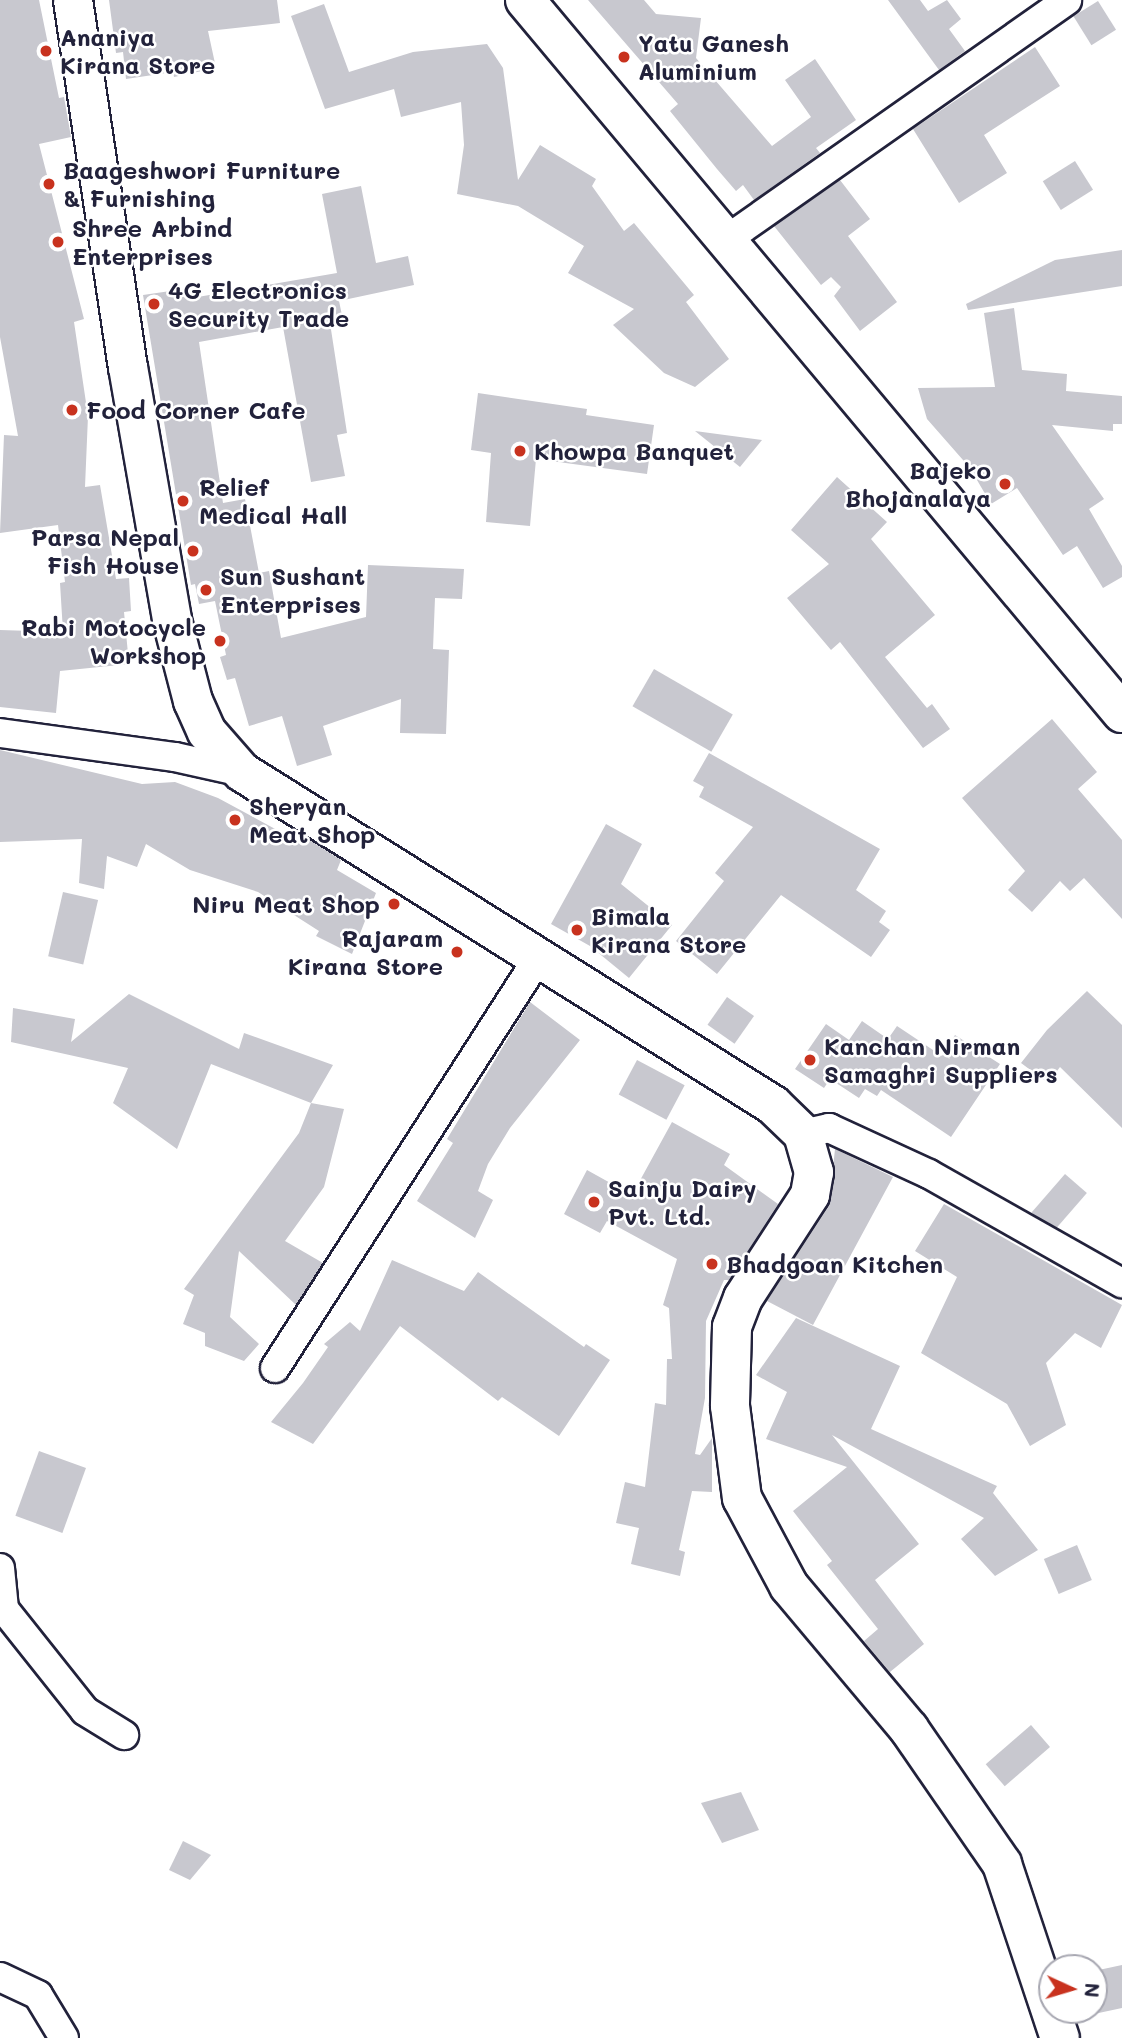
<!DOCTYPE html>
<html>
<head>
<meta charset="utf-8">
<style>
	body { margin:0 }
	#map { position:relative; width:1122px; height:2038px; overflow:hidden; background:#fff; font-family:Mali,sans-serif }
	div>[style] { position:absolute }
	.building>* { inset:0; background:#c8c8cf; transform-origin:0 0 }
	.roads { filter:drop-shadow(2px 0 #22223b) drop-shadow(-2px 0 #22223b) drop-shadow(0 2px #22223b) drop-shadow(0 -2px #22223b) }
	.minor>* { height:28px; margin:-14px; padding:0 14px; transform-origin:14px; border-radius:14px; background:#fff }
	.secondary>* { height:38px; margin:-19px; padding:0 19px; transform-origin:19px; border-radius:19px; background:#fff }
	.dots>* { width:19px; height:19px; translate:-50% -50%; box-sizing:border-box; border:4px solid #fff; border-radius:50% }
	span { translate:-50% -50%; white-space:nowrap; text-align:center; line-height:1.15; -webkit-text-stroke:5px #fff; paint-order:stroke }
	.poi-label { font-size:24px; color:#22223b; font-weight:700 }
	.left { translate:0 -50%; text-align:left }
	.right { translate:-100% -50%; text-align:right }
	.north { position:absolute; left:1038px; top:1954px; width:70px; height:70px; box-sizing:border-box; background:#fff; border:2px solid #a7a7b1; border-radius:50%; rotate:94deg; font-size:19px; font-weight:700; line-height:28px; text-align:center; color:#22223b }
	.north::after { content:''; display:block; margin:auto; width:24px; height:32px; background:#c8321e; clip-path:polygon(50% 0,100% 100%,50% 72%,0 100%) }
</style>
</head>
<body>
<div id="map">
	<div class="building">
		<div style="clip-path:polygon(0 0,39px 0,59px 98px,64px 97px,71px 137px,39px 144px,84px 319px,74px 322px,88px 416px,85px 487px,100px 485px,116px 579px,129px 578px,131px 611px,124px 612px,129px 664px,60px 671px,56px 713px,0 707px,0 630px,63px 632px,60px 583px,65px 582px,58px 525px,0 533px,4px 435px,18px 436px,0 337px)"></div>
		<div style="clip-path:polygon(109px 0,277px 0,280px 23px,208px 31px,216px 68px,174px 77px,173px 72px,126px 79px,123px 52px,116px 53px)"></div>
		<div style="clip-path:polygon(588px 0,644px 0,656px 14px,701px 18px,696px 58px,772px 146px,811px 117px,785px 80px,815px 59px,856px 120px,816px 148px,820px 153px,754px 200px,743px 185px,736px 191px,717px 169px,670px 111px,678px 104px)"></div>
		<div style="clip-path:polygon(888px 0,920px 0,928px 11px,947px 0,961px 19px,949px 29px,965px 51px,939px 70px)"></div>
		<div style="left:1098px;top:1px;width:34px;height:29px;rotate:58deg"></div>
		<div style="clip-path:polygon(324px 4px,349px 72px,413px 52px,487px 44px,503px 68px,518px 180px,540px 145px,596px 179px,592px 186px,624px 231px,634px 223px,694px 295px,686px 302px,729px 359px,695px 387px,664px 373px,613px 325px,634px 309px,568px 273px,584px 246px,518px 206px,457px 194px,464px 145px,461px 102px,401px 117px,394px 89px,325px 109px,291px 16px)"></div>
		<div style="clip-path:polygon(1035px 47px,1060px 86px,984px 135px,1007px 173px,959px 203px,913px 129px)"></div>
		<div style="left:1075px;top:161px;width:34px;height:38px;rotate:58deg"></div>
		<div style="clip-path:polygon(840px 180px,870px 219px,848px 236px,897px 302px,860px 331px,834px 296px,841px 287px,831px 277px,821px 285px,774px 226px)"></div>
		<div style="clip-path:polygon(361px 186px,376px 263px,408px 256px,414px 285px,339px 301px,343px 320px,330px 323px,347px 433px,337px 435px,345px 476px,311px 482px,283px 327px,199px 342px,223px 503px,245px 499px,259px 573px,269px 571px,281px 638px,366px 617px,368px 565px,464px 569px,462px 599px,435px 598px,433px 649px,449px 650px,446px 734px,400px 733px,401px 699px,323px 726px,332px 755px,297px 766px,282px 716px,249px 726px,235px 678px,227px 680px,220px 657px,226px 655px,215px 601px,199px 604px,195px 584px,191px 585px,143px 295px,184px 289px,186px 299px,337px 273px,322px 194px)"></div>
		<div style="clip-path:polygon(1122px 250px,1122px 286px,968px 310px,966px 304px,1055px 260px)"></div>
		<div style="clip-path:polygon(1014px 308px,1022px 370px,1067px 374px,1066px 391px,1122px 396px,1122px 424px,1113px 424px,1113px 431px,1052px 425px,1104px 499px,1089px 509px,1122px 566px,1122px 577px,1103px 588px,1077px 546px,1063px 555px,1017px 488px,991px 504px,970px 468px,927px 419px,918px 388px,995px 387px,984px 313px)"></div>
		<div style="clip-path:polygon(478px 393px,587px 409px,586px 415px,654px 425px,647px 474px,536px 459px,530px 526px,486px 522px,491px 453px,471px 450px)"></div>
		<div style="clip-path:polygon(695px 431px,762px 440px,740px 467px)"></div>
		<div style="clip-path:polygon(837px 477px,887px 522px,871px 539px,935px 615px,885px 657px,927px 708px,932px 704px,950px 729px,923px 748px,840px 642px,831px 650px,787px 598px,829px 564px,791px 530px)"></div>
		<div style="left:654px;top:669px;width:91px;height:43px;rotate:30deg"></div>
		<div style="clip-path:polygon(1052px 719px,1097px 772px,1078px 789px,1122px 840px,1122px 919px,1084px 878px,1070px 891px,1060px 881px,1032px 912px,1008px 890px,1025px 871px,962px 798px)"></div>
		<div style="clip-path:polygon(0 750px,142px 784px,175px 782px,218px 798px,301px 843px,305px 837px,341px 860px,337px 870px,376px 893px,352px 954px,316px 936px,319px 931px,258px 892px,190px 870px,146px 844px,137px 867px,107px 856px,104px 889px,79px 883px,82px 839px,0 842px)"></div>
		<div style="clip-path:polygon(709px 753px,880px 849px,856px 890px,886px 911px,879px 922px,890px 930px,871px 957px,781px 895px,717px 974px,676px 941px,724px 881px,715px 873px,753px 827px,699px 797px,704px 787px,693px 781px)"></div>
		<div style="clip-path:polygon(606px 824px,642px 844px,621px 884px,672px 925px,629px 978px,590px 946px,551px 924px)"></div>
		<div style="left:63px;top:892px;width:36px;height:66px;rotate:13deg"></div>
		<div style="clip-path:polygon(1087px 991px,1122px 1025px,1122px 1128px,1060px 1067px,1048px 1083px,1021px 1063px,1047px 1030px)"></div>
		<div style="clip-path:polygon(129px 994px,239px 1049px,244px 1033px,333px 1065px,311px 1103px,211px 1064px,177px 1149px,113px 1103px,128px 1068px,11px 1042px,13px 1008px,75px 1019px,71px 1042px)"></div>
		<div style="left:727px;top:997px;width:33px;height:34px;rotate:35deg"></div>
		<div style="clip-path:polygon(530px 1002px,580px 1040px,510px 1128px,488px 1164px,478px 1191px,493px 1200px,475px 1238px,417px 1201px,453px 1143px,447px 1139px)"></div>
		<div style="clip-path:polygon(862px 1021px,888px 1039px,897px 1026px,942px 1056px,955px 1035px,1000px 1064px,951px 1137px,881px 1090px,877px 1096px,865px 1089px,859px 1098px,830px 1079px,824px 1088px,795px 1069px,826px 1024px,849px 1040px)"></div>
		<div style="left:637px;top:1060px;width:54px;height:39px;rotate:28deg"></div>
		<div style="clip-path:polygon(311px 1103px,344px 1109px,324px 1187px,285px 1241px,323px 1263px,296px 1305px,239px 1251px,230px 1317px,259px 1344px,244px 1361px,205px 1346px,205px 1333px,183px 1324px,194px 1295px,184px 1289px,299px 1133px)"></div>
		<div style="clip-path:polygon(672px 1122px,730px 1154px,724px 1165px,778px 1204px,729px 1280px,724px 1280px,706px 1321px,705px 1398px,695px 1454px,700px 1455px,712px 1438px,712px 1492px,692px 1491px,679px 1550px,685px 1552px,680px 1576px,631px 1564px,639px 1528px,616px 1523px,625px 1482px,645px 1487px,655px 1403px,666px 1405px,667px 1359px,672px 1359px,669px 1308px,663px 1305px,677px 1259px,607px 1221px,600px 1233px,564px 1214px,587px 1170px,632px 1195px)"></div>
		<div style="clip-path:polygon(835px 1149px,893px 1177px,813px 1325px,767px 1301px,829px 1206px)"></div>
		<div style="left:1065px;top:1174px;width:29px;height:51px;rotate:41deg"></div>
		<div style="clip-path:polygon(944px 1204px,1122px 1305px,1101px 1348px,1075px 1333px,1046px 1363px,1066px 1425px,1030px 1446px,1007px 1404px,921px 1353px,957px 1277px,915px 1251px)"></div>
		<div style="clip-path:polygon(392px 1260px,464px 1291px,478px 1272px,584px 1347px,586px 1344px,610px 1360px,559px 1436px,502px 1397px,498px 1401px,400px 1326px,313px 1444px,271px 1422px,303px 1383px,328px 1347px,324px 1344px,350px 1322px,360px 1331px)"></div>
		<div style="clip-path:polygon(796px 1318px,900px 1366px,871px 1429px,997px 1486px,993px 1493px,1038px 1550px,995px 1576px,961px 1539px,984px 1518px,832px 1435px,919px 1544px,875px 1580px,924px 1644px,890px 1672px,864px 1641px,878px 1629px,827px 1565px,832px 1561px,793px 1511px,847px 1467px,766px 1439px,787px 1392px,756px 1375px)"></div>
		<div style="left:39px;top:1451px;width:50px;height:69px;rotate:20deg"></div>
		<div style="left:1077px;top:1545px;width:38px;height:36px;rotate:67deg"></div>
		<div style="left:1031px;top:1725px;width:29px;height:60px;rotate:49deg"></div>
		<div style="clip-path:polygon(741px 1792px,759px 1830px,722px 1843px,701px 1803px)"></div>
		<div style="clip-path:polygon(183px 1841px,211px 1855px,190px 1880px,169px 1870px)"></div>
		<div style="clip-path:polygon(1122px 1965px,1122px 2008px,1094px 2014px,1094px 1971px)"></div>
	</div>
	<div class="roads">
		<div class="minor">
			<div style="left:726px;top:240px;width:417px;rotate:-35.1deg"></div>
			<div style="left:0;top:733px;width:177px;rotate:7.8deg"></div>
			<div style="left:175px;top:757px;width:69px;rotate:12.6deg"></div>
			<div style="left:803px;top:1134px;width:27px;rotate:-13deg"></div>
			<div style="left:829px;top:1128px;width:110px;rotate:24.7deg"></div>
			<div style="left:929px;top:1174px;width:222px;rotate:29.5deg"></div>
			<div style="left:275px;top:1368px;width:490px;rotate:-57.3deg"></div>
			<div style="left:0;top:1568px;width:41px;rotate:84.4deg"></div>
			<div style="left:4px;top:1609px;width:130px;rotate:51.5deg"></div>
			<div style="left:85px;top:1711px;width:46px;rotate:31.6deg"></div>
			<div style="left:0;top:1977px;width:42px;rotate:25.3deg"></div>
			<div style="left:38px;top:1995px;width:50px;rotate:58.8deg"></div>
		</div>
		<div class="secondary">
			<div style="left:73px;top:0;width:371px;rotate:81.5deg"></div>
			<div style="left:128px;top:367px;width:257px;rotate:80.1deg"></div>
			<div style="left:172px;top:620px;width:84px;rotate:75.5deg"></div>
			<div style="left:193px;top:701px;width:34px;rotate:66deg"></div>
			<div style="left:207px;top:732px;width:53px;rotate:48.8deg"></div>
			<div style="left:242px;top:772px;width:627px;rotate:32.09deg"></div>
			<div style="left:773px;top:1105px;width:42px;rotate:44deg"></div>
			<div style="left:803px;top:1134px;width:40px;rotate:74deg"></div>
			<div style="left:814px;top:1172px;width:23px;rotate:100deg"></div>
			<div style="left:810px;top:1195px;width:123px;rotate:123deg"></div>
			<div style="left:743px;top:1298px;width:31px;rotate:111deg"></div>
			<div style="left:732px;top:1327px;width:79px;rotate:91.5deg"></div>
			<div style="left:730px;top:1406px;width:93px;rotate:82.6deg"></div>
			<div style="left:742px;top:1498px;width:100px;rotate:61.9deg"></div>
			<div style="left:789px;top:1586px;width:187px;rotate:50deg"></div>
			<div style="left:909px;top:1729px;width:164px;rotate:55.4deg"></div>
			<div style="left:1002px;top:1864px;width:183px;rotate:71.6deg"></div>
			<div style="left:525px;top:0;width:930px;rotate:50.06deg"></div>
		</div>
	</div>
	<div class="dots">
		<div style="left:46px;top:51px;background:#c8321e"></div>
		<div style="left:624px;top:57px;background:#c8321e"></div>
		<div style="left:49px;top:184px;background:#c8321e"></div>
		<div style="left:58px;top:242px;background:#c8321e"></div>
		<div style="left:154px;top:304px;background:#c8321e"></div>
		<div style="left:72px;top:410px;background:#c8321e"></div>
		<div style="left:520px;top:451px;background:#c8321e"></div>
		<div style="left:1005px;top:484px;background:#c8321e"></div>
		<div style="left:183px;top:501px;background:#c8321e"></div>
		<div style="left:193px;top:551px;background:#c8321e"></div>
		<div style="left:206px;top:590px;background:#c8321e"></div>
		<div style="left:220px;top:641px;background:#c8321e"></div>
		<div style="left:235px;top:820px;background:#c8321e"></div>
		<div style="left:394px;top:904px;background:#c8321e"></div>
		<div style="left:577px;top:930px;background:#c8321e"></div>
		<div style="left:457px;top:952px;background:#c8321e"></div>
		<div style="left:810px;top:1060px;background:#c8321e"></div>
		<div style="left:594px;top:1202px;background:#c8321e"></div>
		<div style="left:712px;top:1264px;background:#c8321e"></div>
	</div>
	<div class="poi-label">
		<span class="left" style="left:60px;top:51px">Ananiya<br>Kirana Store</span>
		<span class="left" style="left:638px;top:57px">Yatu Ganesh<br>Aluminium</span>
		<span class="left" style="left:63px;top:184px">Baageshwori Furniture<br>&amp; Furnishing</span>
		<span class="left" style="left:72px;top:242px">Shree Arbind<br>Enterprises</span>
		<span class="left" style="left:168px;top:304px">4G Electronics<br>Security Trade</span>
		<span class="left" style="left:86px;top:410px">Food Corner Cafe</span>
		<span class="left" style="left:534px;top:451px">Khowpa Banquet</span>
		<span class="right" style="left:991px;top:484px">Bajeko<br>Bhojanalaya</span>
		<span class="left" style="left:199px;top:501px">Relief<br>Medical Hall</span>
		<span class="right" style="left:179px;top:551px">Parsa Nepal<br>Fish House</span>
		<span class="left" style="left:220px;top:590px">Sun Sushant<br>Enterprises</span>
		<span class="right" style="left:206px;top:641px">Rabi Motocycle<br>Workshop</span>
		<span class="left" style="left:249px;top:820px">Sheryan<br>Meat Shop</span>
		<span class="right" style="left:380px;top:904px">Niru Meat Shop</span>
		<span class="left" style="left:591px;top:930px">Bimala<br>Kirana Store</span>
		<span class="right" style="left:443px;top:952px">Rajaram<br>Kirana Store</span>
		<span class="left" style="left:824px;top:1060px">Kanchan Nirman<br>Samaghri Suppliers</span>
		<span class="left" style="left:608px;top:1202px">Sainju Dairy<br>Pvt. Ltd.</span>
		<span class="left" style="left:726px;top:1264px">Bhadgoan Kitchen</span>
	</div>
	<div class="north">N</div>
</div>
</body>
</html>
